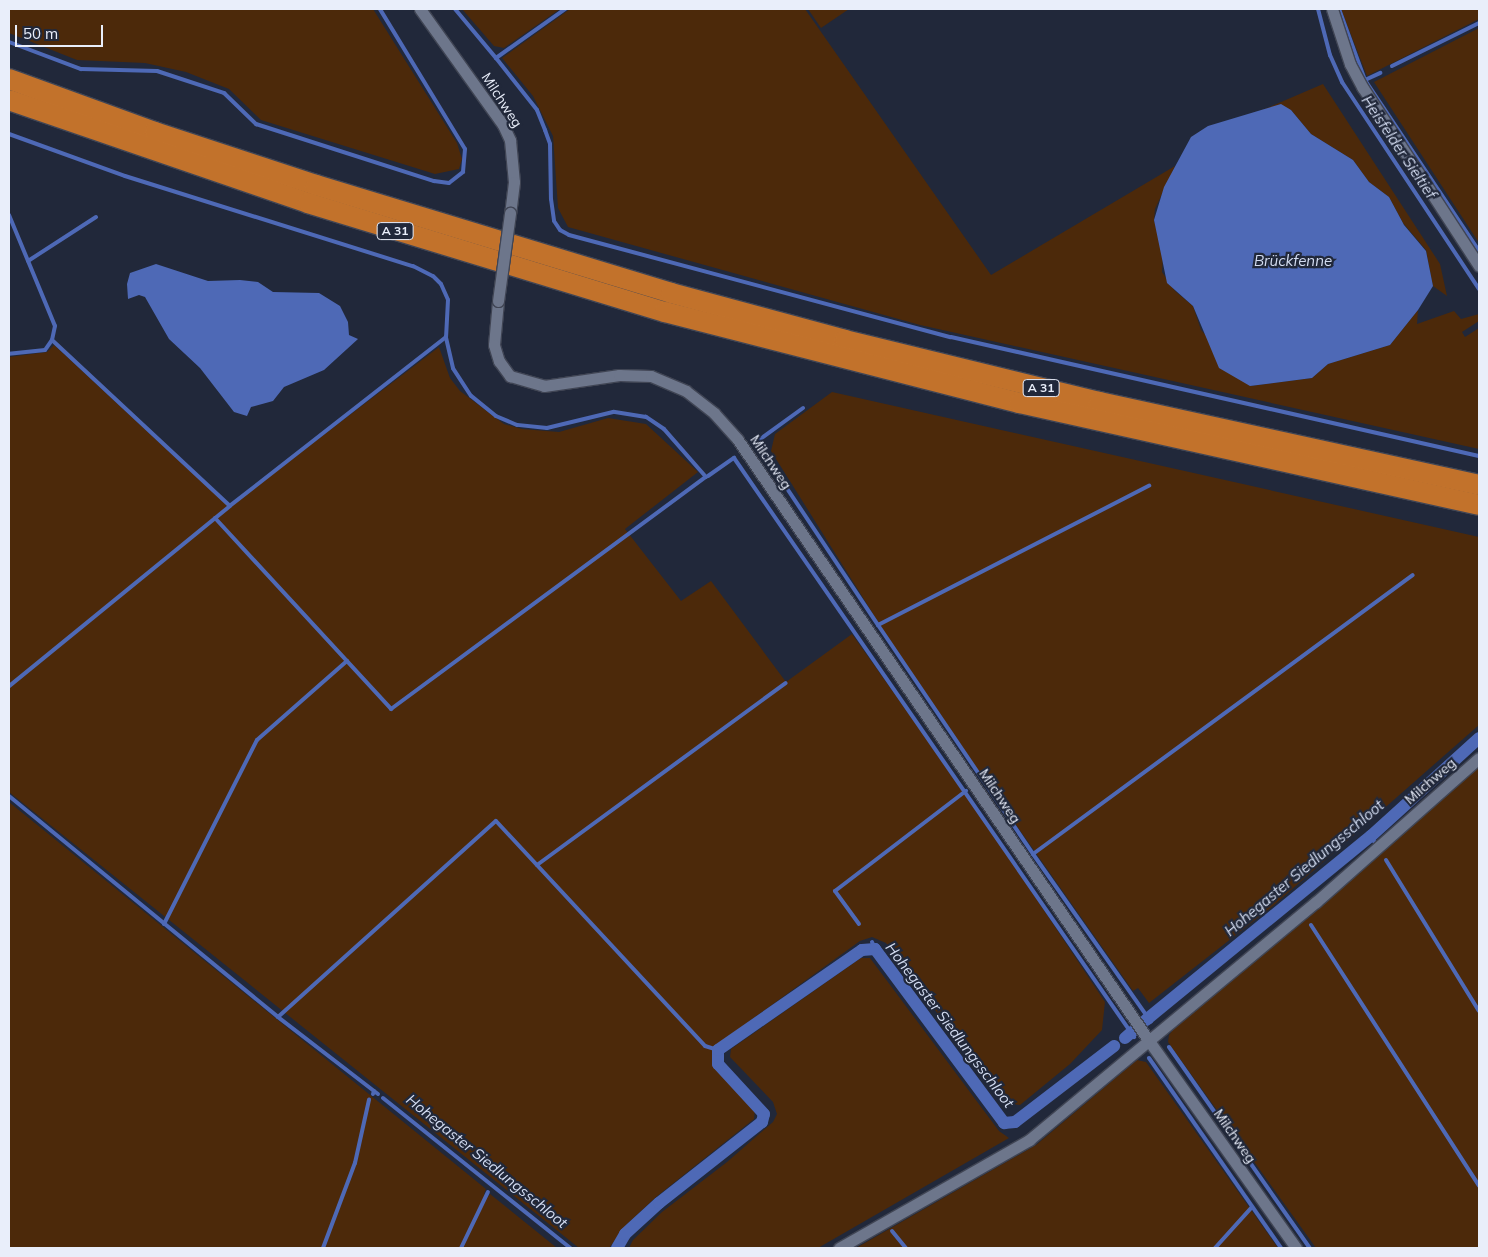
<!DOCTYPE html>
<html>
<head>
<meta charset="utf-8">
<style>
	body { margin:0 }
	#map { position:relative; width:1488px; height:1257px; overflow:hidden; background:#21283a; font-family:Mulish,sans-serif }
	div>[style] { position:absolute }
	.green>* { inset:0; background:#4c290a }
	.water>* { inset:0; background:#4e69b6 }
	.stream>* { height:4px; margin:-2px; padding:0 2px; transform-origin:2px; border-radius:2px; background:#4e69b6 }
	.canal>* { height:12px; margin:-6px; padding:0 6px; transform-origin:6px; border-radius:6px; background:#4e69b6 }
	.roads { filter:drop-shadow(1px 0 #404554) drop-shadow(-1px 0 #404554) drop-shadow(0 1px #404554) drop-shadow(0 -1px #404554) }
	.minor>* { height:11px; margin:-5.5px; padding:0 5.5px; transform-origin:5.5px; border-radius:5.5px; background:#6d768b }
	.motorway>* { height:20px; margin:-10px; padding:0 10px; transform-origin:10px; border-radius:10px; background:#c2722b }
	.bridges { filter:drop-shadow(1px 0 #404554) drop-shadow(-1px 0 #404554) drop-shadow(0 1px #404554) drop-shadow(0 -1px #404554) }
	.minor-bridge>* { height:11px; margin:-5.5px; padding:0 5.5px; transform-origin:5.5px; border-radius:5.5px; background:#6d768b }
	span { translate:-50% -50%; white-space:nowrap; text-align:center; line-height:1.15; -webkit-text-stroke:4.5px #21283a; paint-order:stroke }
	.shield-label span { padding:1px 4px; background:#21283a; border:1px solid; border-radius:4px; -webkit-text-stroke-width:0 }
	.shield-label { font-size:12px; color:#e9eefa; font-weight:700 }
	.street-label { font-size:14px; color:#e9eefa }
	.water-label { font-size:15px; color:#d3dcf1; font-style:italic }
	.frame { position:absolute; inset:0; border:10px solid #e9eefa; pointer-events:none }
	.scale { position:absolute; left:15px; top:25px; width:88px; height:22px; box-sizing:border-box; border:2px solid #e9eefa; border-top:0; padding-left:6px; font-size:15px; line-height:18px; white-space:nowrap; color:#e9eefa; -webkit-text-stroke:4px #21283a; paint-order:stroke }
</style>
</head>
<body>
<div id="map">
	<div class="green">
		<div style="clip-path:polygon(9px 9px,373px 9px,457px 143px,462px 159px,459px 169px,435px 174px,261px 120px,229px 89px,186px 72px,145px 63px,77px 60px,9px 33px)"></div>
		<div style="clip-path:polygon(462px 9px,560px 9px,504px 48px,494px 46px)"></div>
		<div style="clip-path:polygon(570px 9px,805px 9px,991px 275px,1175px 166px,1155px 209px,1154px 220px,1163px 254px,1162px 272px,1175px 291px,1193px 306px,1201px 330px,1251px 386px,1312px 378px,1328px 364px,1390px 345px,1418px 310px,1417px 324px,1454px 311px,1461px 319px,1479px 314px,1479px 321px,1462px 332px,1465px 337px,1479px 328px,1479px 449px,920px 325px,568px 227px,558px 208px,553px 136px,533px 96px,502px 58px)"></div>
		<div style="clip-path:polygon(808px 9px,849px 9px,821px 28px)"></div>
		<div style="clip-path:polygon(1341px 9px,1479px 9px,1479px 19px,1367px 76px)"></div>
		<div style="clip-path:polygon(1479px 28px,1479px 243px,1374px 82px)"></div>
		<div style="clip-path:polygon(1323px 84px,1440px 264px,1447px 296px,1433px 286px,1426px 250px,1403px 223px,1389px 197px,1369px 182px,1353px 160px,1311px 134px,1291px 110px,1265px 109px)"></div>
		<div style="clip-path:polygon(54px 345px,229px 507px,439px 347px,450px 378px,460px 391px,504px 424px,522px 429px,559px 432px,608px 418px,646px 424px,698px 472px,625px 529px,681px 601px,711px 581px,786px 682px,852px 634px,982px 817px,1105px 1002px,1102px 1030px,1070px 1064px,1020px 1105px,1012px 1104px,982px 1074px,886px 943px,872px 937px,860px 941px,715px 1046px,714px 1065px,755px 1109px,754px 1119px,656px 1197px,627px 1224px,609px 1248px,579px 1248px,9px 792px,9px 357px,47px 352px)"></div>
		<div style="clip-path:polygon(832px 392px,1479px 537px,1479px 725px,1273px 906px,1149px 1003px,1138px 988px,1133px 991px,1000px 802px,882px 628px,771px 451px,775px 434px)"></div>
		<div style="clip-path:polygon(1479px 766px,1479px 1248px,1316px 1248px,1168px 1042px,1169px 1035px,1178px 1023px,1389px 847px)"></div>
		<div style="clip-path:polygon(9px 802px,486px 1189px,484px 1194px,488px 1197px,490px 1194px,557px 1248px,9px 1248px)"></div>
		<div style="clip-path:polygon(861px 958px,870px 958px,999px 1131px,1009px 1138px,818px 1248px,629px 1248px,633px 1240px,662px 1212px,727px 1162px,773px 1122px,777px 1114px,773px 1102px,730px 1057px,731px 1049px)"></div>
		<div style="clip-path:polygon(1137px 1060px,1146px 1062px,1278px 1248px,856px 1248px,1036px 1145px)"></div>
	</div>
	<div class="water">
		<div style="clip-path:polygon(1281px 104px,1291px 110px,1311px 134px,1353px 160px,1369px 182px,1389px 197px,1404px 225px,1426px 251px,1433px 286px,1418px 310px,1390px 345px,1328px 364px,1312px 378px,1250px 386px,1219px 368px,1193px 306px,1167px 283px,1154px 220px,1164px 187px,1191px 137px,1208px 126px)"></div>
		<div style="clip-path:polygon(156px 264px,208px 281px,240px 280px,258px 282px,273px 292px,319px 293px,340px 306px,348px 322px,349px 335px,358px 339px,324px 370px,284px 387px,273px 401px,251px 407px,247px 416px,234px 412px,200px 368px,169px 339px,145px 297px,139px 295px,128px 299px,127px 284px,130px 273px)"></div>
	</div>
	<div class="stream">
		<div style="left:455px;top:9px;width:64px;rotate:50.1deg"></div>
		<div style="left:496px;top:58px;width:85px;rotate:-35.4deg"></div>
		<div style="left:1318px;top:9px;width:48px;rotate:75.4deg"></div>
		<div style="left:1330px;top:55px;width:30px;rotate:66deg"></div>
		<div style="left:1342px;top:82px;width:248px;rotate:56.5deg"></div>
		<div style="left:1339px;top:9px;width:76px;rotate:69.9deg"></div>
		<div style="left:1365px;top:80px;width:206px;rotate:56.3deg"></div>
		<div style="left:9px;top:42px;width:77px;rotate:20.6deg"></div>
		<div style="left:81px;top:69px;width:76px;rotate:1.5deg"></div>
		<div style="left:157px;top:71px;width:71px;rotate:18.2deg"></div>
		<div style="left:224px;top:93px;width:45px;rotate:44.1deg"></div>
		<div style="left:256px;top:124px;width:187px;rotate:17.8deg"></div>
		<div style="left:434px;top:181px;width:15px;rotate:8deg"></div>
		<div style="left:449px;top:183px;width:18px;rotate:-38deg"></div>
		<div style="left:463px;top:172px;width:23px;rotate:-85deg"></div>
		<div style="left:465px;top:149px;width:164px;rotate:-121.3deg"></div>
		<div style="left:496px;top:58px;width:66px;rotate:51.7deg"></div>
		<div style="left:537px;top:110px;width:22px;rotate:68deg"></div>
		<div style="left:545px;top:130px;width:15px;rotate:70deg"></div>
		<div style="left:550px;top:144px;width:55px;rotate:89deg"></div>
		<div style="left:551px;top:199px;width:22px;rotate:82deg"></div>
		<div style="left:554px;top:221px;width:11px;rotate:56deg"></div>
		<div style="left:560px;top:230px;width:10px;rotate:29deg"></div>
		<div style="left:569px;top:235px;width:395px;rotate:15deg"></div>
		<div style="left:951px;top:337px;width:541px;rotate:12.7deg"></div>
		<div style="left:1392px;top:66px;width:97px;rotate:-26.3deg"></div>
		<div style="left:1365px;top:80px;width:17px;rotate:-25deg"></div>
		<div style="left:9px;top:134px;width:123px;rotate:19.9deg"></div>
		<div style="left:125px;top:176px;width:302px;rotate:17.4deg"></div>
		<div style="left:413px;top:266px;width:22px;rotate:27deg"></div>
		<div style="left:433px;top:276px;width:11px;rotate:45deg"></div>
		<div style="left:441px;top:284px;width:17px;rotate:66deg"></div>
		<div style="left:448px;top:300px;width:37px;rotate:93deg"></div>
		<div style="left:446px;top:337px;width:274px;rotate:142deg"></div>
		<div style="left:230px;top:506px;width:285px;rotate:140.8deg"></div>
		<div style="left:9px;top:215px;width:120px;rotate:67.5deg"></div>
		<div style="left:55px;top:326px;width:14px;rotate:102deg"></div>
		<div style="left:52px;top:340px;width:12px;rotate:125deg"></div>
		<div style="left:45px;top:350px;width:36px;rotate:174deg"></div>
		<div style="left:28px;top:261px;width:81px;rotate:-32.9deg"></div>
		<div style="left:52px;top:340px;width:243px;rotate:43deg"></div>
		<div style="left:803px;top:408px;width:58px;rotate:144.1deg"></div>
		<div style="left:756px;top:442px;width:220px;rotate:56.3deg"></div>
		<div style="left:878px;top:625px;width:305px;rotate:-27.2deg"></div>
		<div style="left:708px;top:476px;width:32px;rotate:-35deg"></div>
		<div style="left:734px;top:458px;width:704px;rotate:55.36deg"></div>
		<div style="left:215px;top:518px;width:260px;rotate:47.3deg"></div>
		<div style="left:391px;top:709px;width:391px;rotate:-36.4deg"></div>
		<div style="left:706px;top:477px;width:64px;rotate:-131.2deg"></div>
		<div style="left:664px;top:429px;width:22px;rotate:-146deg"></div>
		<div style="left:646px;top:417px;width:33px;rotate:-171deg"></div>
		<div style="left:613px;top:412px;width:68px;rotate:166.4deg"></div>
		<div style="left:547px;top:428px;width:30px;rotate:-174deg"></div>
		<div style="left:517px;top:425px;width:23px;rotate:-157deg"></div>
		<div style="left:496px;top:416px;width:32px;rotate:-141deg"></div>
		<div style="left:471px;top:396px;width:33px;rotate:-123deg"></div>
		<div style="left:453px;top:368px;width:32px;rotate:-103deg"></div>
		<div style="left:878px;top:625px;width:277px;rotate:55.9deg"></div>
		<div style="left:1033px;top:854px;width:471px;rotate:-36.3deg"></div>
		<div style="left:9px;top:796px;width:348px;rotate:39.4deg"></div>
		<div style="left:1371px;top:836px;width:8px;rotate:60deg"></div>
		<div style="left:1033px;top:854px;width:205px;rotate:54.9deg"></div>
		<div style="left:1386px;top:860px;width:177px;rotate:58.4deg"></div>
		<div style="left:537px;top:865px;width:308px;rotate:-36.2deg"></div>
		<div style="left:164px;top:924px;width:206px;rotate:-63.2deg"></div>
		<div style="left:257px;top:740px;width:120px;rotate:-41.3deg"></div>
		<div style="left:859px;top:924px;width:41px;rotate:-126deg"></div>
		<div style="left:835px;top:891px;width:165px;rotate:-37.4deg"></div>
		<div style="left:1311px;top:925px;width:310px;rotate:57.2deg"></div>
		<div style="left:872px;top:942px;width:8px;rotate:67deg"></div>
		<div style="left:1169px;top:1047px;width:246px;rotate:55deg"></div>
		<div style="left:1149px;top:1058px;width:231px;rotate:55.2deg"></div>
		<div style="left:374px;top:1091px;width:121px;rotate:-142.4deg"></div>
		<div style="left:278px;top:1017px;width:293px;rotate:-42deg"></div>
		<div style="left:496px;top:821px;width:307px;rotate:47.1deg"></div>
		<div style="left:705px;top:1046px;width:14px;rotate:17deg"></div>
		<div style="left:373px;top:1094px;width:3px;rotate:-72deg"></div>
		<div style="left:374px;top:1091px;width:5px;rotate:37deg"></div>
		<div style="left:383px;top:1098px;width:240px;rotate:38.7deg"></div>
		<div style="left:892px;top:1231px;width:22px;rotate:51deg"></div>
		<div style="left:323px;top:1248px;width:91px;rotate:-69.4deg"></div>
		<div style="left:355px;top:1163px;width:65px;rotate:-77.5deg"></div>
		<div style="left:461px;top:1248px;width:62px;rotate:-64.3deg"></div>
		<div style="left:1215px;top:1248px;width:55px;rotate:-47.9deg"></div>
	</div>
	<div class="canal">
		<div style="left:1146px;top:1020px;width:291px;rotate:-39.3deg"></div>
		<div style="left:1371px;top:836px;width:146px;rotate:-42.2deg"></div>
		<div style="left:1125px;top:1038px;width:9px;rotate:-41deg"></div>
		<div style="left:617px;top:1248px;width:16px;rotate:-60deg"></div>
		<div style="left:625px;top:1234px;width:46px;rotate:-42.4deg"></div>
		<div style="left:659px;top:1203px;width:131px;rotate:-38.2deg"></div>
		<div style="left:762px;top:1122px;width:8px;rotate:-76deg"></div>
		<div style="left:764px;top:1114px;width:68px;rotate:-132.6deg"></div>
		<div style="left:718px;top:1064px;width:14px;rotate:-90deg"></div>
		<div style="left:718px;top:1050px;width:175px;rotate:-34.8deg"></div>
		<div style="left:862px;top:950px;width:13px;rotate:-4deg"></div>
		<div style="left:875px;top:949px;width:217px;rotate:53.4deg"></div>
		<div style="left:1004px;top:1123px;width:11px;rotate:-5deg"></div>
		<div style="left:1015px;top:1122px;width:125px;rotate:-37.5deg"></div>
	</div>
	<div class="roads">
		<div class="minor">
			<div style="left:420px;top:9px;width:143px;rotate:54.4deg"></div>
			<div style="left:503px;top:125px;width:17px;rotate:65deg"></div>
			<div style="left:510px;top:140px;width:42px;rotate:84.6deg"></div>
			<div style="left:514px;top:182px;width:31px;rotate:97deg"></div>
			<div style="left:1332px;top:9px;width:58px;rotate:71.9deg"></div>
			<div style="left:1350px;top:64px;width:27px;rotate:62deg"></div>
			<div style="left:1363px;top:88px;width:212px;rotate:56.9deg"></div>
			<div style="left:498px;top:301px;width:44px;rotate:95.2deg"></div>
			<div style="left:494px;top:345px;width:17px;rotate:73deg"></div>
			<div style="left:499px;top:361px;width:19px;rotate:54deg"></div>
			<div style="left:510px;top:376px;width:35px;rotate:16deg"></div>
			<div style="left:544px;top:386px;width:76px;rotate:-8.3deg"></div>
			<div style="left:619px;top:375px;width:32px;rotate:2deg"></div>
			<div style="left:651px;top:376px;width:38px;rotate:23deg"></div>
			<div style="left:686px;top:391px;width:36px;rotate:38deg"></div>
			<div style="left:714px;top:413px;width:36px;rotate:48deg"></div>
			<div style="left:738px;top:440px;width:728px;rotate:55.63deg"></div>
			<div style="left:1149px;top:1041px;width:254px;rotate:54.6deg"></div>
			<div style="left:839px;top:1248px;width:219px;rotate:-29.6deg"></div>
			<div style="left:1029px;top:1140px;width:373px;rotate:-39.7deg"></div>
			<div style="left:1316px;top:902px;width:217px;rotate:-41.5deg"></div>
		</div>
		<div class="motorway">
			<div style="left:9px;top:79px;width:155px;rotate:20deg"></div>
			<div style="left:155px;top:132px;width:169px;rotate:18.2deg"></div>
			<div style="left:316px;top:185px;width:371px;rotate:16.9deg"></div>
			<div style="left:671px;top:293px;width:180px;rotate:15.1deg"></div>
			<div style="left:845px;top:340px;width:261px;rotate:13.7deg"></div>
			<div style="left:1099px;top:402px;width:389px;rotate:12.3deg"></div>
			<div style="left:9px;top:100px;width:316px;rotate:19deg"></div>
			<div style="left:308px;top:203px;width:373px;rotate:17deg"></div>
			<div style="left:665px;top:312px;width:366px;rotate:14.4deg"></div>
			<div style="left:1019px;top:403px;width:471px;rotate:12.5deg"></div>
		</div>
	</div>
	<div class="bridges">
		<div class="minor-bridge">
			<div style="left:498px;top:301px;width:89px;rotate:-82.2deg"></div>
		</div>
	</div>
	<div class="shield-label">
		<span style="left:395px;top:231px">A 31</span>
		<span style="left:1041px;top:388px">A 31</span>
	</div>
	<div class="street-label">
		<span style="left:502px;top:100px;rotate:57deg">Milchweg</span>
		<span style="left:771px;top:462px;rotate:56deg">Milchweg</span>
		<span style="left:1430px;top:781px;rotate:-41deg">Milchweg</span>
		<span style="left:1000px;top:796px;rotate:56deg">Milchweg</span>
		<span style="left:1235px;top:1136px;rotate:55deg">Milchweg</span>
	</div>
	<div class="water-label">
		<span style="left:1399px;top:147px;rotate:56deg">Heisfelder Sieltief</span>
		<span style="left:1293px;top:261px">Brückfenne</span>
		<span style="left:1304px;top:868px;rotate:-40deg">Hohegaster Siedlungsschloot</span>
		<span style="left:950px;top:1025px;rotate:53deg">Hohegaster Siedlungsschloot</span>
		<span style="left:487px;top:1161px;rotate:39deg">Hohegaster Siedlungsschloot</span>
	</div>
	<div class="frame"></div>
	<div class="scale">50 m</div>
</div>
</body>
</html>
